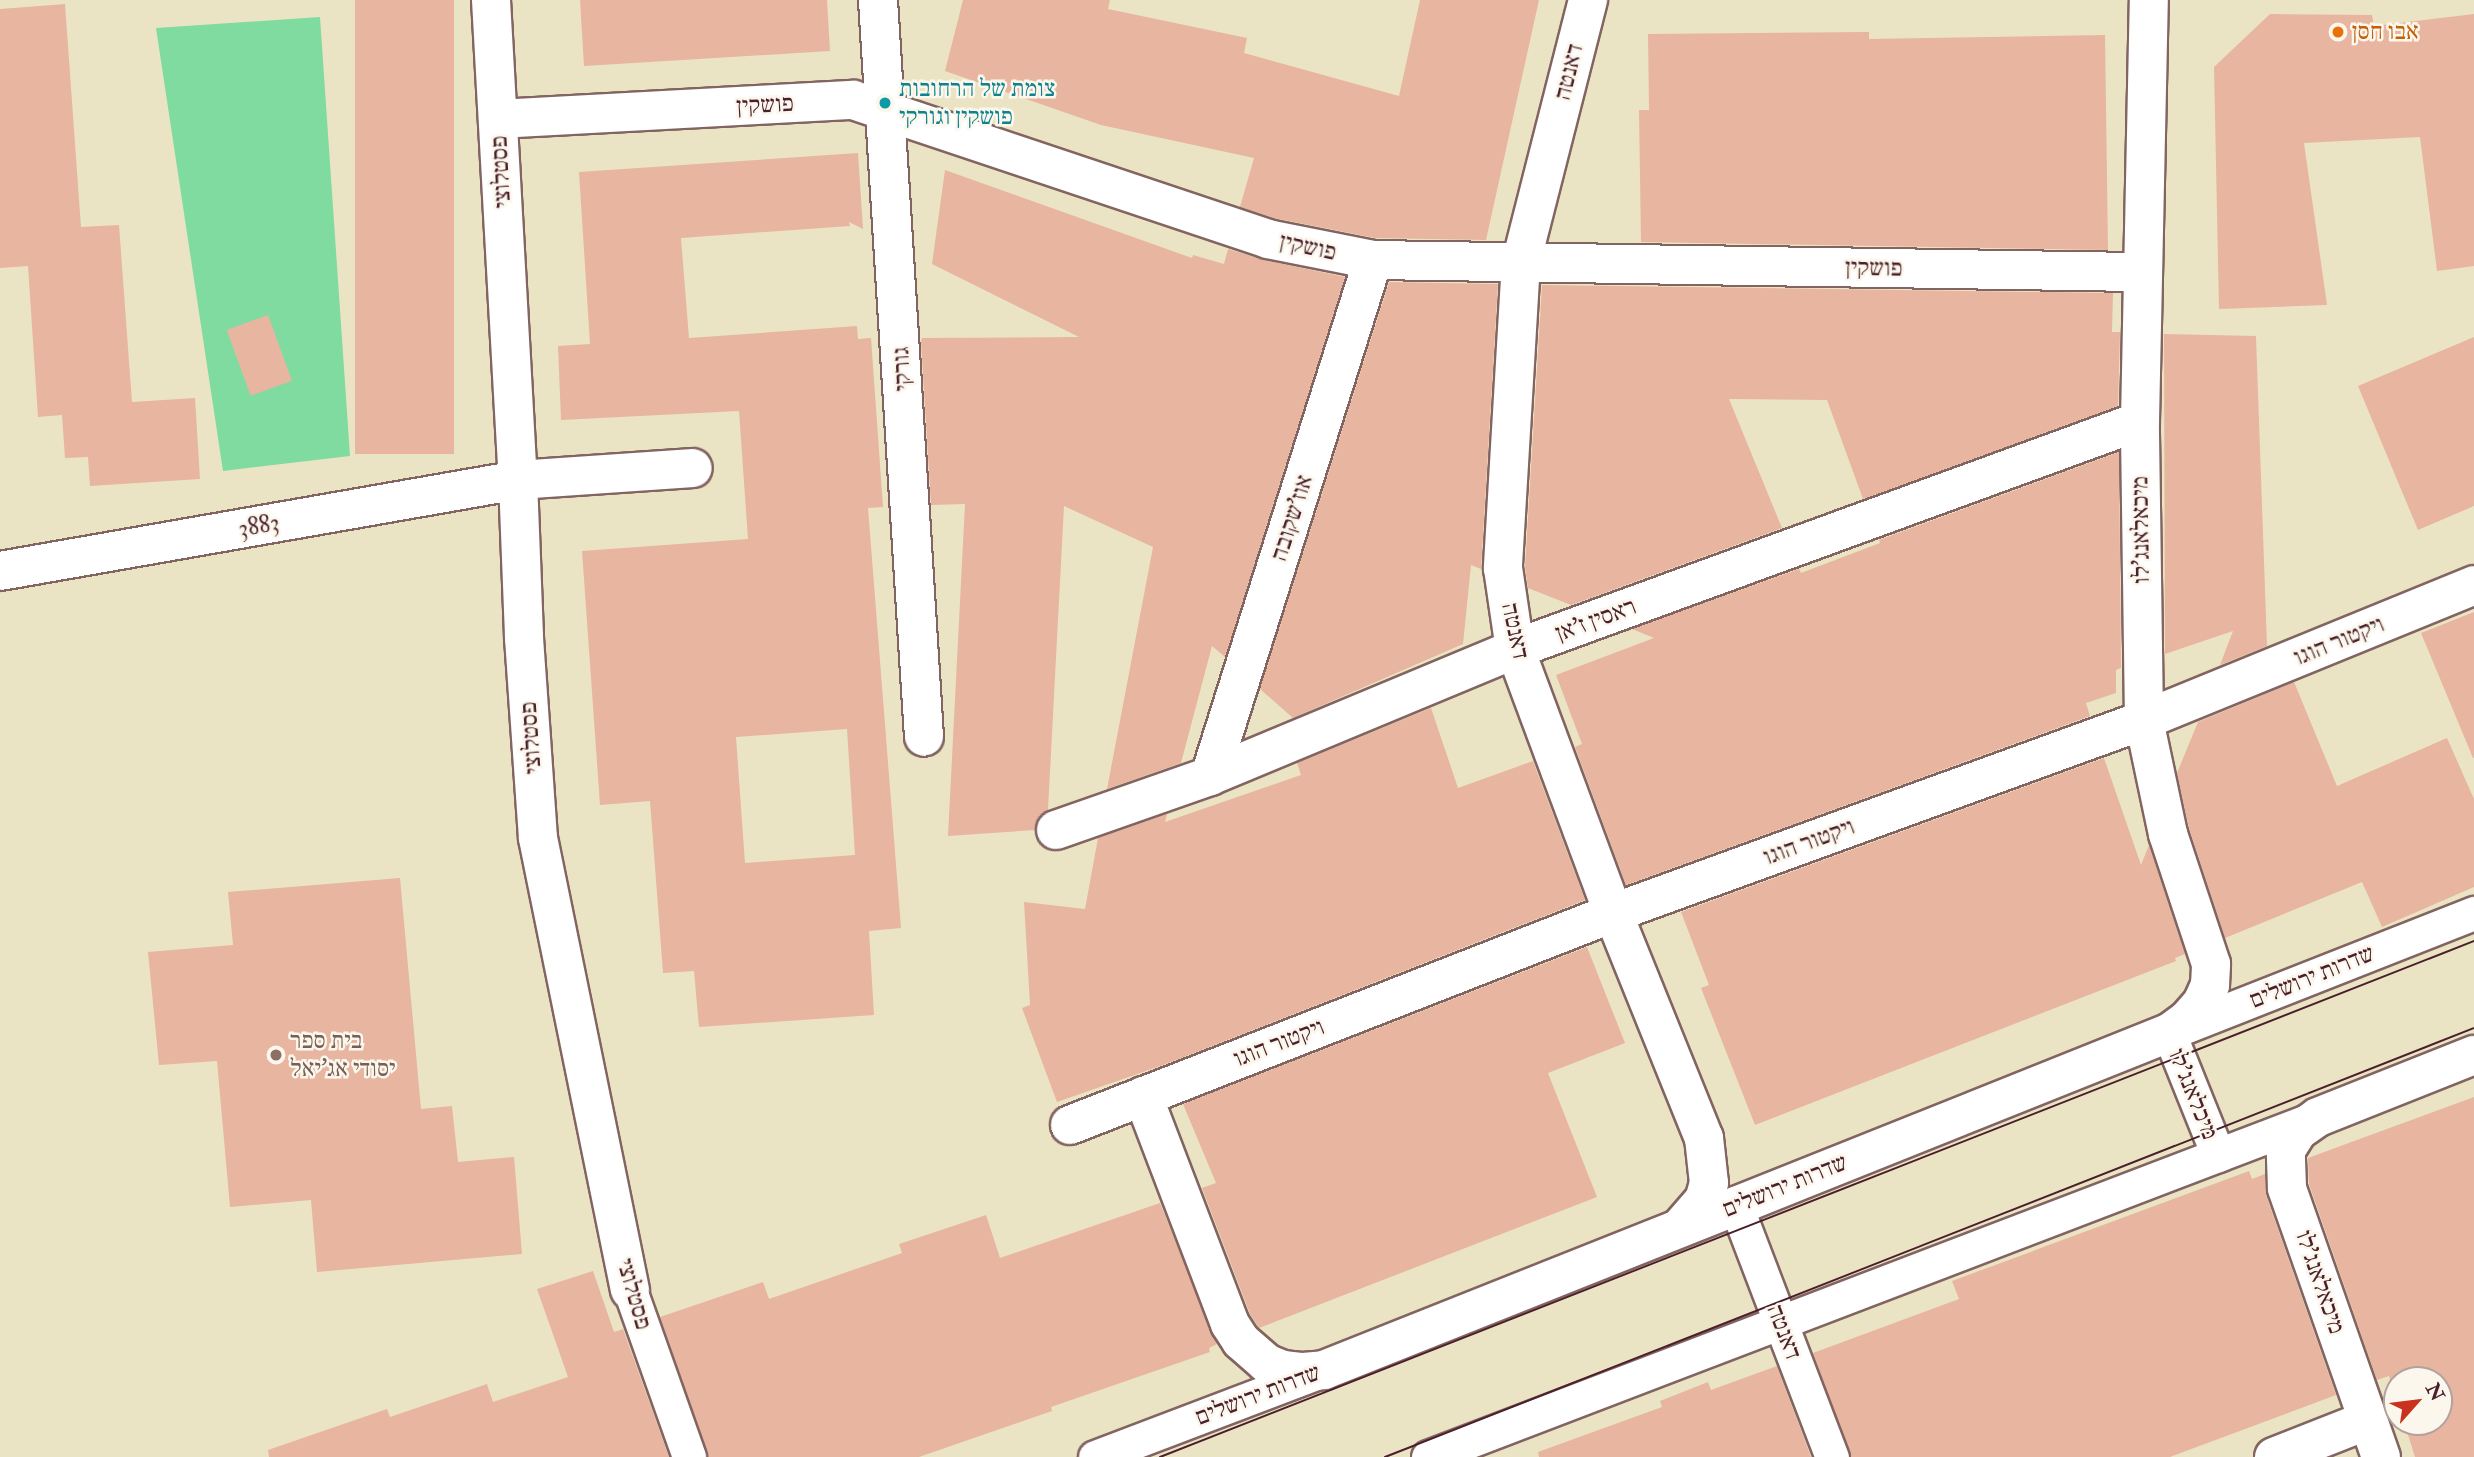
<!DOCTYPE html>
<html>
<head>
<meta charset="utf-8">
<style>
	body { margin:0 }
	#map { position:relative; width:2474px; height:1457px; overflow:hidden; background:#ebe4c4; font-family:"IM FELL Double Pica","Frank Ruhl Libre",serif }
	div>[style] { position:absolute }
	.green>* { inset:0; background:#80dba1 }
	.building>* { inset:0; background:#e7b5a0; transform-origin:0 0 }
	.roads { filter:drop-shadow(2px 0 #826461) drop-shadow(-2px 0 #826461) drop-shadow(0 2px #826461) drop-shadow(0 -2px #826461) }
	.pedestrian>* { height:33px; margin:-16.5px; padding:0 16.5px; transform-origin:16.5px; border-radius:16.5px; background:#fff }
	.minor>* { height:38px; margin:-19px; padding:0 19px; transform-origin:19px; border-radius:19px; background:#fff }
	.tram>* { height:2px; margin:-1px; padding:0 1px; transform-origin:1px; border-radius:1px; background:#4a1f2b }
	.dots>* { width:19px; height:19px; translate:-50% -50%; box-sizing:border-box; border:4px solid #fbf7ec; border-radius:50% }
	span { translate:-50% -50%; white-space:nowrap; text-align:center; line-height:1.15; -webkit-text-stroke:5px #fbf7ec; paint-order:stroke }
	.food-label { font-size:24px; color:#c56008 }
	.left { translate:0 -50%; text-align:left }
	.street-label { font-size:24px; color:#4a1f2b }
	.culture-label { font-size:24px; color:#0d838f }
	.education-label { font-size:24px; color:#785e54 }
	.north { position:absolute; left:2383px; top:1366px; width:70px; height:70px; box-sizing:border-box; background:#fbf7ec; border:2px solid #b4a19f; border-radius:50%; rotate:62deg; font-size:19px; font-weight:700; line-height:28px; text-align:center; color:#4a1f2b }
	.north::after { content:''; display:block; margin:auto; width:24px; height:32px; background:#c8321e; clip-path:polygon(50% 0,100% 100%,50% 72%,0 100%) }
</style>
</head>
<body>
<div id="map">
	<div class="green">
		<div style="clip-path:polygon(320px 17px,350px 456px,223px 471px,156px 28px)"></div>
	</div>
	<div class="building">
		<div style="left:355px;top:0;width:99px;height:454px"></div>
		<div style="clip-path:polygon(580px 0,827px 0,830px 51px,584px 66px)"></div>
		<div style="clip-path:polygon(963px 0,1110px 0,1108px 9px,1247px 38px,1244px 53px,1399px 96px,1420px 0,1539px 0,1486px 240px,1375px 238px,1274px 218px,1240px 207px,1254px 158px,1101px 125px,945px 71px)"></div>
		<div style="clip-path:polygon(65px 4px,81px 227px,119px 225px,132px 402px,195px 398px,200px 479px,90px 486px,88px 457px,65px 458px,62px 415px,38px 417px,28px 266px,0 268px,0 9px)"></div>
		<div style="clip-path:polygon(2270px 14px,2372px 15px,2374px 26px,2474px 14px,2474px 266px,2437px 271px,2420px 137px,2304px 143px,2327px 305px,2219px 309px,2214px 67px)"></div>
		<div style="clip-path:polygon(1869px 32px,1869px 39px,2105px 35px,2108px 250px,1641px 242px,1639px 110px,1649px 110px,1648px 34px)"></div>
		<div style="clip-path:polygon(evenodd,858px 153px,863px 229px,849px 222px,850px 226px,681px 238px,689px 338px,857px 326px,858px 339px,871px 338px,883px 507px,868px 508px,901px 928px,869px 931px,874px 1015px,699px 1027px,694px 971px,663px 973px,650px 801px,600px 805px,582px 551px,748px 539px,739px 411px,561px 420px,558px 346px,590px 344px,579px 172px,858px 153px,847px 729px,855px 855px,745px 863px,736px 737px,847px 729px)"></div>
		<div style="clip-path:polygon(945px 170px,1192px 258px,1193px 255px,1224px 264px,1228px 249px,1264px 260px,1345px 277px,1225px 657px,1212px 646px,1181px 763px,1107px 789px,1153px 547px,1064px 506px,1048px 810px,1039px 816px,1035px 830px,948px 836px,965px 504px,931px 505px,921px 342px,922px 338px,1079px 337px,932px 264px)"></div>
		<div style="clip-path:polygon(1389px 282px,1498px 284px,1481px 569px,1471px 565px,1463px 644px,1293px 718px,1260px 689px)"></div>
		<div style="clip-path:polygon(1542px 285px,2113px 293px,2112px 332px,2120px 332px,2118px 406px,1863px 499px,1827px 400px,1729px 399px,1782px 528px,1571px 605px,1528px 588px,1525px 567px)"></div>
		<div style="left:268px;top:315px;width:70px;height:44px;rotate:70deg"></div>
		<div style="clip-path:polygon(2164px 334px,2256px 336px,2267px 646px,2220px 665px,2233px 631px,2165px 654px)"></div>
		<div style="clip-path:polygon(2474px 337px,2474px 506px,2418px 530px,2358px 386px)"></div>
		<div style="clip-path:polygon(2119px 452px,2121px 668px,2116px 670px,2116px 693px,2086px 703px,2090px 716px,1626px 885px,1575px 747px,1582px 744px,1556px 675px,1654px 638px,1632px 629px,1799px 569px,1801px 573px,1880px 543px,1879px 540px)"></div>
		<div style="clip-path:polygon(2474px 612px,2474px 758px,2473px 758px,2421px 633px)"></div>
		<div style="clip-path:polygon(2294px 682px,2337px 786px,2447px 738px,2474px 799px,2474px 887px,2382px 927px,2362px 882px,2225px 938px,2189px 828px,2177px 773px,2198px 722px)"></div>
		<div style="clip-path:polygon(1431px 708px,1458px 788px,1533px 761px,1585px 900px,1166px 1064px,1057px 1102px,1022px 1008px,1030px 1005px,1024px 902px,1085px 909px,1098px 838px,1167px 814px,1165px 822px,1301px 775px,1297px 763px)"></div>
		<div style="clip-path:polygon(2104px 758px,2141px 865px,2149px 845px,2185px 954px,2175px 958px,2176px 961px,1755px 1125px,1701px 988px,1709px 985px,1681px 912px)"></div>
		<div style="clip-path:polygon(400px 878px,421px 1109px,452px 1106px,458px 1162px,514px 1157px,522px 1254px,317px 1272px,311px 1200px,230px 1207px,217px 1061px,159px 1065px,148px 952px,233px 945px,228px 892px)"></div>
		<div style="clip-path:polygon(1587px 947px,1625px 1043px,1548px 1073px,1597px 1197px,1259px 1328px,1250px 1314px,1202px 1188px,1216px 1183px,1183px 1104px)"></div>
		<div style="clip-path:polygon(2474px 1097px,2474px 1457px,2415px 1457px,2404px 1422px,2439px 1422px,2439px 1380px,2397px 1380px,2397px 1401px,2389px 1376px,2377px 1380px,2309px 1184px,2308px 1158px)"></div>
		<div style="clip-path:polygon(2249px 1171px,2252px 1179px,2265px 1174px,2266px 1195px,2336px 1395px,2170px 1457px,1851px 1457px,1813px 1353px,1959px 1299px,1952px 1281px)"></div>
		<div style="clip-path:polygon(1160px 1203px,1217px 1344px,1209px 1348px,1210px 1352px,1051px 1407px,1052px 1411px,919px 1457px,708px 1457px,660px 1317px,763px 1282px,769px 1299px,902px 1253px,899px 1244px,986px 1215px,1000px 1258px)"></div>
		<div style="clip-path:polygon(593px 1271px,614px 1332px,623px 1329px,669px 1457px,269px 1457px,268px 1450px,387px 1409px,390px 1417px,487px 1384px,493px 1402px,568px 1377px,537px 1289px)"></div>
		<div style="clip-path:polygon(1777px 1366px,1811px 1457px,1539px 1457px,1538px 1452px,1662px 1407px,1660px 1401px,1708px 1382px,1711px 1390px)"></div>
	</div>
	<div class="roads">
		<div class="pedestrian">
			<div style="left:2218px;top:1155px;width:131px;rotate:-111.9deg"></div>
			<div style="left:2169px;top:1033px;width:328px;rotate:-21.5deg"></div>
			<div style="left:1736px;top:1206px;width:269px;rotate:69.1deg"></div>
			<div style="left:630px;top:1290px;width:177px;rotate:70.5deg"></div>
			<div style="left:1095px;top:1457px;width:240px;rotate:-20.8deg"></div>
			<div style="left:1428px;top:1457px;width:950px;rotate:-20.92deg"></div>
		</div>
		<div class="minor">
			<div style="left:491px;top:0;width:481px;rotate:86.8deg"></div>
			<div style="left:518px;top:480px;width:158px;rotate:87.8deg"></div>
			<div style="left:524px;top:638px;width:200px;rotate:86deg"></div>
			<div style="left:538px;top:838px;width:461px;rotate:78.5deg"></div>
			<div style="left:878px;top:0;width:738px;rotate:86.43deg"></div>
			<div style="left:1588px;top:0;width:270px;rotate:104.3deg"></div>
			<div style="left:1521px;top:262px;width:307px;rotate:93.4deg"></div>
			<div style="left:1503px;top:568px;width:82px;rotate:81.6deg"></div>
			<div style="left:1515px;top:649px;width:282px;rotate:69.6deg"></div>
			<div style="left:1613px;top:913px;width:243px;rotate:68deg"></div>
			<div style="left:1704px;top:1138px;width:45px;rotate:83.7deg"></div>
			<div style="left:1709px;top:1183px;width:18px;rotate:106deg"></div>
			<div style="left:1704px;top:1200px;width:37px;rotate:131deg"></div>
			<div style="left:498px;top:119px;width:356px;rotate:-3.1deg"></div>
			<div style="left:853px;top:100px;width:438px;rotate:18.5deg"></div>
			<div style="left:1268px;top:239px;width:107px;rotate:11.3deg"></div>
			<div style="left:1373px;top:260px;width:768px;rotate:0.9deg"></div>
			<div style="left:0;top:571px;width:526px;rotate:-9.96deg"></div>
			<div style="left:518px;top:480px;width:175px;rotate:-3.9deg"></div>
			<div style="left:1210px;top:776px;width:541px;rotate:-72.47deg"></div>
			<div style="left:1056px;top:830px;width:163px;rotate:-19.3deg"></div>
			<div style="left:1210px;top:776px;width:330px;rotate:-22.6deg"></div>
			<div style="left:1515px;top:649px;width:665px;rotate:-20.04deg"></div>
			<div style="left:1143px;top:1096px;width:244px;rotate:69.1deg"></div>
			<div style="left:1230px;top:1324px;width:20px;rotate:57deg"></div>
			<div style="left:1241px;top:1341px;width:33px;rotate:41deg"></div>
			<div style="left:1266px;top:1363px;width:18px;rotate:22deg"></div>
			<div style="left:1283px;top:1370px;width:20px;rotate:6deg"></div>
			<div style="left:1303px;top:1372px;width:21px;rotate:-5deg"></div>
			<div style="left:1324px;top:1370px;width:443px;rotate:-21.7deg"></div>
			<div style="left:1736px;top:1206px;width:466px;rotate:-21.8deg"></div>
			<div style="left:2169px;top:1033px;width:24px;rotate:-36deg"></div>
			<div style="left:2188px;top:1019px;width:21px;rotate:-49deg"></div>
			<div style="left:2202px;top:1003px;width:20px;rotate:-66deg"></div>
			<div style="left:2210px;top:985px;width:21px;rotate:-87deg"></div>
			<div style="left:2211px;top:964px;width:137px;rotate:-108.3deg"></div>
			<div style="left:2168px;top:834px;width:116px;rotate:-101.9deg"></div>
			<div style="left:2144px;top:720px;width:299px;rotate:-90.8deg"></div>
			<div style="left:2140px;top:421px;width:421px;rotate:-88.8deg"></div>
			<div style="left:1070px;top:1125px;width:583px;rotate:-21.33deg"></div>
			<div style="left:1613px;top:913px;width:565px;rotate:-19.97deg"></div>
			<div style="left:2144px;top:720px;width:357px;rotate:-22.2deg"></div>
			<div style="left:2274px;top:1457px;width:101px;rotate:-21.5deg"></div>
			<div style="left:2381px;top:1457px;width:285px;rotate:-109.3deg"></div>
			<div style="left:2287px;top:1188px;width:38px;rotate:-92deg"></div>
			<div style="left:2286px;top:1150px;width:22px;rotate:-58deg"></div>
			<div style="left:2298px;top:1131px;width:24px;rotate:-35deg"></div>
			<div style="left:2318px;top:1117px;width:168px;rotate:-21.7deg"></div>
		</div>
	</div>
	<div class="tram">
		<div style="left:1160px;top:1457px;width:1412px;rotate:-21.44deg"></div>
		<div style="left:1385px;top:1457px;width:1170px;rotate:-21.5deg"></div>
	</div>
	<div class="dots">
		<div style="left:2338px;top:32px;background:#e8710a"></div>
		<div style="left:885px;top:103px;background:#0f9aa8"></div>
		<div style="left:276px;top:1055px;background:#8d6e63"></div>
	</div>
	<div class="food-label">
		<span class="left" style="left:2352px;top:32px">אבו חסן</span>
	</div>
	<div class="street-label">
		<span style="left:1569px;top:72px;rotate:-76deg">דאנטה</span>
		<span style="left:765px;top:105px;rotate:-3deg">פושקין</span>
		<span style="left:501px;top:172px;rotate:-93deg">פסטלוצי</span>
		<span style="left:1308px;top:247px;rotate:12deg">פושקין</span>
		<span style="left:1874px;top:268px;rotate:1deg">פושקין</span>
		<span style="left:902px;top:369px;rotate:-93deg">גורקי</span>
		<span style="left:1292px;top:518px;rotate:-72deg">אוז'שקובה</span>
		<span style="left:259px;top:526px;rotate:-10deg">3883</span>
		<span style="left:2141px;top:530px;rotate:-91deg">מיכאלאנג'לו</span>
		<span style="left:1596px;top:620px;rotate:-20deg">ראסין ז'אן</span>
		<span style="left:1515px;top:631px;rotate:78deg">דאנטה</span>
		<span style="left:2339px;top:641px;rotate:-22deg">ויקטור הוגו</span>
		<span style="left:531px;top:738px;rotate:-94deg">פסטלוצי</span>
		<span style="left:1809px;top:842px;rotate:-20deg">ויקטור הוגו</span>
		<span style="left:2312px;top:977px;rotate:-22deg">שדרות ירושלים</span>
		<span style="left:1279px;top:1043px;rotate:-21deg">ויקטור הוגו</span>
		<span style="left:2193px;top:1094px;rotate:68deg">מיכלאנג'לו</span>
		<span style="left:1785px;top:1186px;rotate:-22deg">שדרות ירושלים</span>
		<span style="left:2320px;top:1282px;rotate:71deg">מיכאלאנג'לו</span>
		<span style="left:634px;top:1294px;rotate:74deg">פסטלוצי</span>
		<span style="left:1784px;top:1332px;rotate:69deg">דאנטה</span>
		<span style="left:1258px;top:1395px;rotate:-21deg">שדרות ירושלים</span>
	</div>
	<div class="culture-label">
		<span class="left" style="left:899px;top:103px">צומת של הרחובות<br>פושקין וגורקי</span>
	</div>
	<div class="education-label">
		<span class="left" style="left:290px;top:1055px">בית ספר<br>יסודי אג'יאל</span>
	</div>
	<div class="north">N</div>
</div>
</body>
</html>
